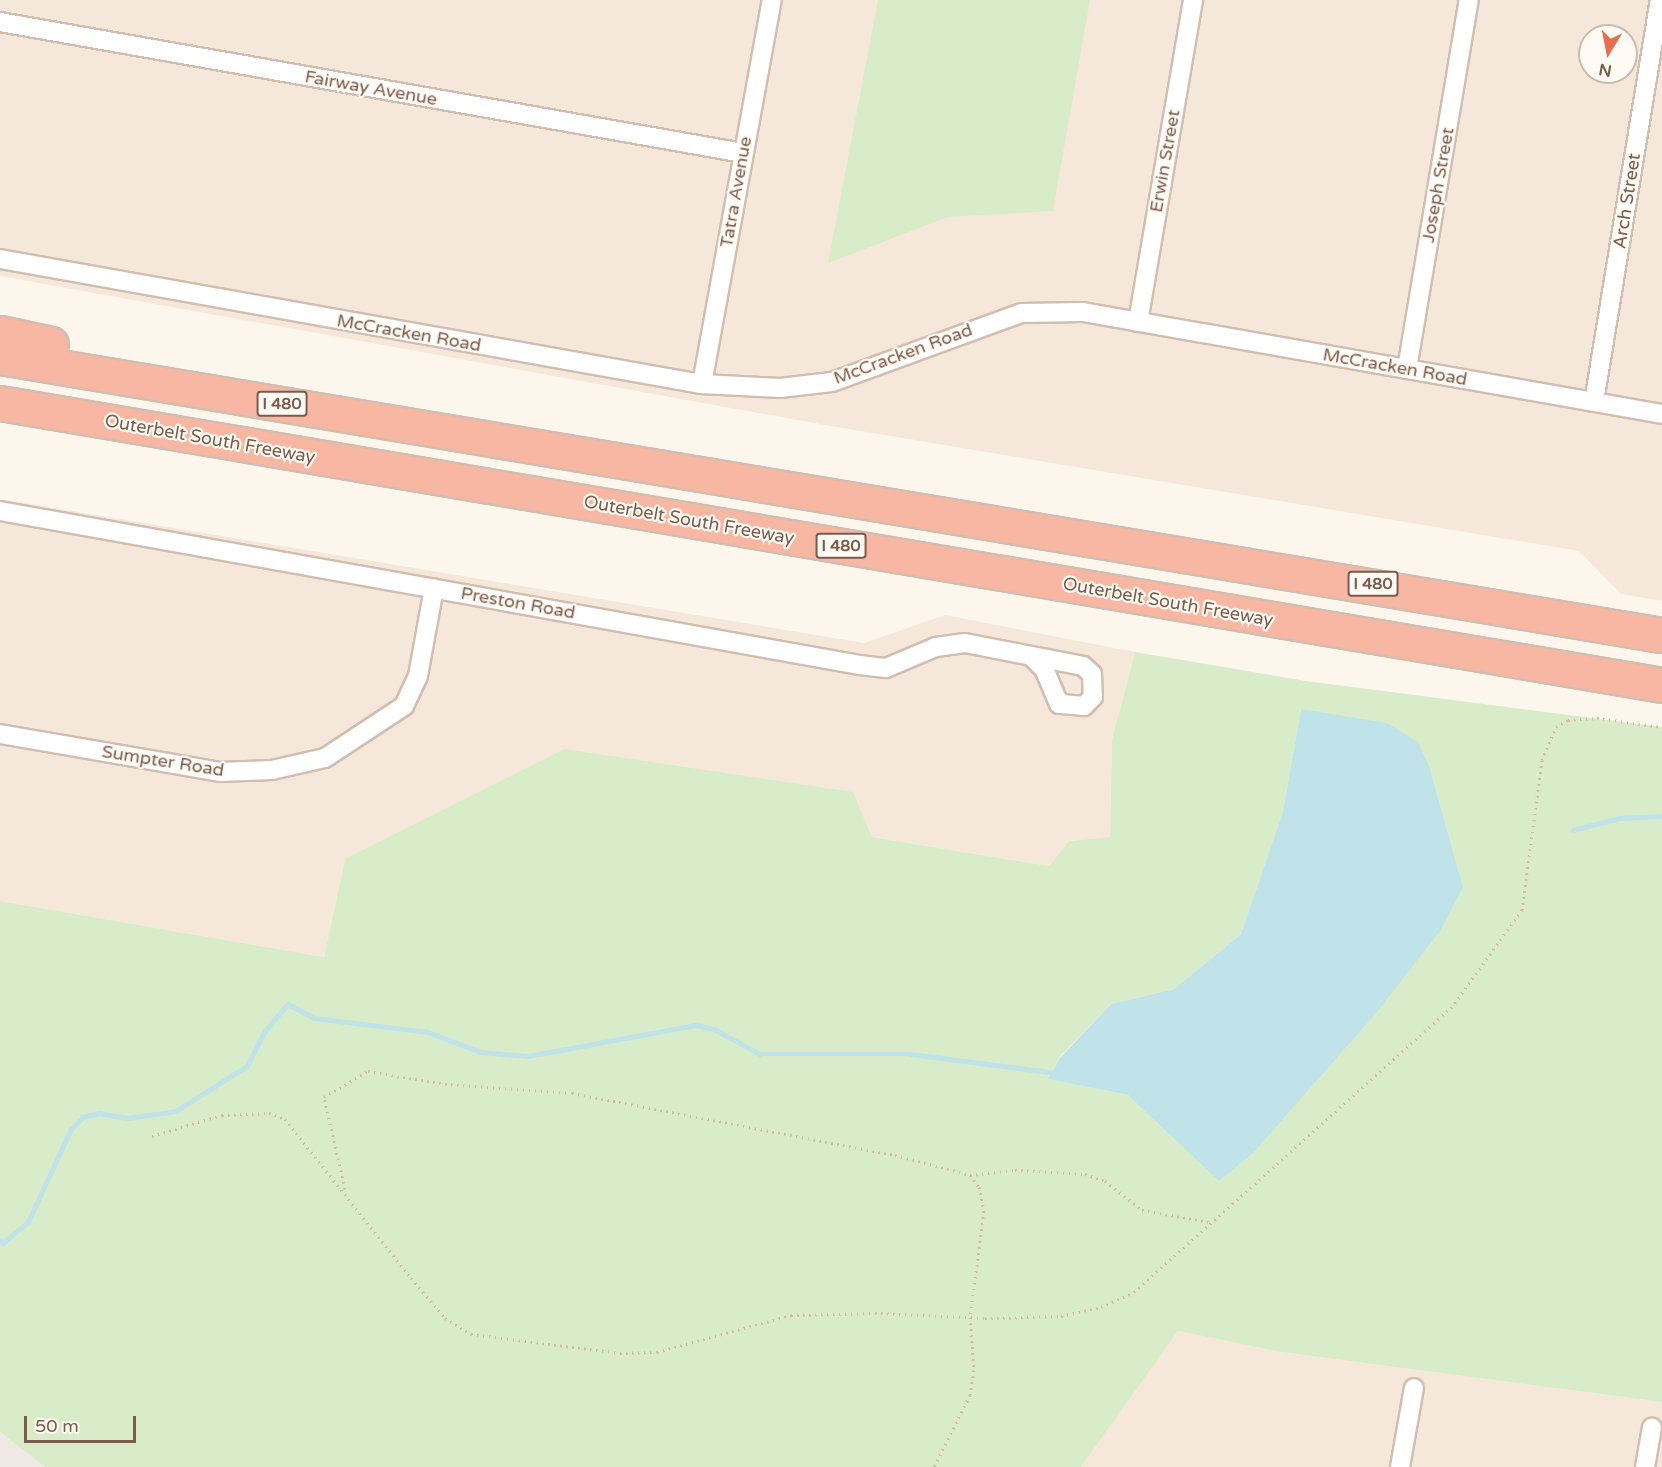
<!DOCTYPE html>
<html>
<head>
<meta charset="utf-8">
<style>
	body { margin:0 }
	#map { position:relative; width:1662px; height:1467px; overflow:hidden; background:#fdf6ec; font-family:"Varela Round",sans-serif }
	div>[style] { position:absolute }
	.residential>* { inset:0; background:#f5e8da }
	.industrial>* { inset:0; background:#efe9e4 }
	.green>* { inset:0; background:#d8ecc9 }
	.water>* { inset:0; background:#bfe3e8 }
	.stream>* { height:4.5px; margin:-2.25px; padding:0 2.25px; transform-origin:2.25px; border-radius:2.25px; background:#bfe3e8 }
	.path>* { height:3px; margin-top:-1.5px; transform-origin:0; background:repeating-linear-gradient(90deg,#d9b8a5 0 1.5px,transparent 0 6px) }
	.roads { filter:drop-shadow(2px 0 #d1beb0) drop-shadow(-2px 0 #d1beb0) drop-shadow(0 2px #d1beb0) drop-shadow(0 -2px #d1beb0) }
	.minor>* { height:18px; margin:-9px; padding:0 9px; transform-origin:9px; border-radius:9px; background:#fff }
	.motorway>* { height:33px; margin:-16.5px; padding:0 16.5px; transform-origin:16.5px; border-radius:16.5px; background:#f7b7a3 }
	span { translate:-50% -50%; white-space:nowrap; text-align:center; line-height:1.15; -webkit-text-stroke:4.5px #fffaf3; paint-order:stroke }
	.shield-label span { padding:2px 4px; background:#fffaf3; border:2px solid; border-radius:4px; -webkit-text-stroke-width:0 }
	.shield-label { font-size:16px; color:#7a5c4d; font-weight:700 }
	.street-label { font-size:18px; color:#7a5c4d }
	.north { position:absolute; left:1578px; top:24px; width:60px; height:60px; box-sizing:border-box; background:#fffaf3; border:2px solid #cabbb1; border-radius:50%; rotate:190deg; font-size:16px; font-weight:700; line-height:24px; text-align:center; color:#7a5c4d }
	.north::after { content:''; display:block; margin:auto; width:21px; height:27px; background:#e76f51; clip-path:polygon(50% 0,100% 100%,50% 72%,0 100%) }
	.scale { position:absolute; left:24px; top:1416px; width:112px; height:27px; box-sizing:border-box; border:3px solid #7a5c4d; border-top:0; padding-left:8px; font-size:18px; line-height:21px; white-space:nowrap; color:#7a5c4d; -webkit-text-stroke:4px #fffaf3; paint-order:stroke }
</style>
</head>
<body>
<div id="map">
	<div class="residential">
		<div style="clip-path:polygon(evenodd,0 0,1662px 0,1662px 601px,1621px 594px,1579px 551px,825px 425px,0 276px,0 0,1590px 36px,1626px 36px,1626px 72px,1590px 72px,1590px 36px)"></div>
		<div style="clip-path:polygon(0 499px,864px 643px,945px 615px,1135px 652px,1112px 739px,1110px 837px,1069px 841px,1049px 866px,872px 837px,852px 792px,345px 859px,324px 957px,0 901px)"></div>
		<div style="clip-path:polygon(1178px 1331px,1281px 1352px,1662px 1402px,1662px 1467px,1081px 1467px)"></div>
	</div>
	<div class="industrial">
		<div style="clip-path:polygon(0 1432px,45px 1467px,0 1467px)"></div>
	</div>
	<div class="green">
		<div style="clip-path:polygon(878px 0,1090px 0,1053px 211px,948px 217px,828px 263px)"></div>
		<div style="clip-path:polygon(evenodd,1135px 652px,1306px 681px,1662px 727px,1662px 1402px,1281px 1352px,1178px 1331px,1081px 1467px,45px 1467px,0 1432px,0 901px,324px 957px,345px 859px,564px 749px,853px 792px,872px 837px,1049px 866px,1069px 841px,1110px 837px,1112px 739px,1135px 652px,1301px 709px,1417px 742px,1430px 768px,1463px 887px,1145px 1109px,1128px 1095px,1049px 1079px,1060px 1057px,1111px 1004px,1174px 989px,1241px 934px,1283px 811px,1301px 709px)"></div>
	</div>
	<div class="water">
		<div style="clip-path:polygon(1301px 709px,1387px 723px,1418px 742px,1430px 768px,1463px 887px,1440px 931px,1377px 1012px,1253px 1153px,1219px 1181px,1128px 1095px,1048px 1079px,1060px 1058px,1111px 1004px,1174px 989px,1241px 934px,1283px 811px)"></div>
	</div>
	<div class="stream">
		<div style="left:1573px;top:830px;width:49px;rotate:-14.3deg"></div>
		<div style="left:1620px;top:818px;width:42px;rotate:-2.7deg"></div>
		<div style="left:0;top:1240px;width:4px;rotate:45deg"></div>
		<div style="left:3px;top:1243px;width:33px;rotate:-40deg"></div>
		<div style="left:28px;top:1222px;width:102px;rotate:-65.2deg"></div>
		<div style="left:71px;top:1129px;width:17px;rotate:-45deg"></div>
		<div style="left:83px;top:1117px;width:16px;rotate:-14deg"></div>
		<div style="left:99px;top:1113px;width:29px;rotate:10deg"></div>
		<div style="left:128px;top:1118px;width:49px;rotate:-8.3deg"></div>
		<div style="left:176px;top:1111px;width:84px;rotate:-32.4deg"></div>
		<div style="left:247px;top:1066px;width:39px;rotate:-63deg"></div>
		<div style="left:265px;top:1031px;width:35px;rotate:-50deg"></div>
		<div style="left:288px;top:1004px;width:30px;rotate:28deg"></div>
		<div style="left:314px;top:1018px;width:115px;rotate:7deg"></div>
		<div style="left:428px;top:1032px;width:57px;rotate:20.7deg"></div>
		<div style="left:481px;top:1052px;width:47px;rotate:4.9deg"></div>
		<div style="left:528px;top:1056px;width:170px;rotate:-10.5deg"></div>
		<div style="left:695px;top:1025px;width:19px;rotate:12deg"></div>
		<div style="left:714px;top:1029px;width:52px;rotate:28.5deg"></div>
		<div style="left:760px;top:1054px;width:151px"></div>
		<div style="left:911px;top:1054px;width:147px;rotate:7.4deg"></div>
	</div>
	<div class="path">
		<div style="left:152px;top:1136px;width:73px;rotate:-16.7deg"></div>
		<div style="left:222px;top:1115px;width:47px;rotate:-2.4deg"></div>
		<div style="left:269px;top:1113px;width:17px;rotate:21deg"></div>
		<div style="left:285px;top:1119px;width:203px;rotate:51.6deg"></div>
		<div style="left:411px;top:1278px;width:52px;rotate:49.6deg"></div>
		<div style="left:445px;top:1318px;width:31px;rotate:32deg"></div>
		<div style="left:471px;top:1334px;width:150px;rotate:7.3deg"></div>
		<div style="left:620px;top:1353px;width:37px;rotate:-2deg"></div>
		<div style="left:657px;top:1352px;width:139px;rotate:-15.4deg"></div>
		<div style="left:791px;top:1315px;width:84px;rotate:-1.4deg"></div>
		<div style="left:875px;top:1313px;width:110px;rotate:2.6deg"></div>
		<div style="left:985px;top:1318px;width:76px;rotate:-1.5deg"></div>
		<div style="left:1061px;top:1316px;width:41px;rotate:-12.7deg"></div>
		<div style="left:1101px;top:1307px;width:36px;rotate:-24deg"></div>
		<div style="left:1134px;top:1292px;width:426px;rotate:-41.9deg"></div>
		<div style="left:1451px;top:1008px;width:121px;rotate:-54.1deg"></div>
		<div style="left:1522px;top:910px;width:151px;rotate:-82.4deg"></div>
		<div style="left:1542px;top:760px;width:36px;rotate:-67deg"></div>
		<div style="left:1556px;top:727px;width:14px;rotate:-30deg"></div>
		<div style="left:1568px;top:720px;width:29px;rotate:-4deg"></div>
		<div style="left:1597px;top:718px;width:66px;rotate:7.9deg"></div>
		<div style="left:970px;top:1175px;width:45px;rotate:-6.3deg"></div>
		<div style="left:1015px;top:1170px;width:70px;rotate:3.3deg"></div>
		<div style="left:1085px;top:1174px;width:21px;rotate:19deg"></div>
		<div style="left:1105px;top:1181px;width:47px;rotate:38.1deg"></div>
		<div style="left:1142px;top:1210px;width:68px;rotate:10.2deg"></div>
		<div style="left:345px;top:1189px;width:94px;rotate:-102.9deg"></div>
		<div style="left:324px;top:1097px;width:51px;rotate:-30.6deg"></div>
		<div style="left:368px;top:1071px;width:78px;rotate:9.6deg"></div>
		<div style="left:445px;top:1084px;width:127px;rotate:4.1deg"></div>
		<div style="left:572px;top:1093px;width:329px;rotate:10.9deg"></div>
		<div style="left:895px;top:1155px;width:78px;rotate:14.9deg"></div>
		<div style="left:970px;top:1175px;width:15px;rotate:53deg"></div>
		<div style="left:979px;top:1187px;width:25px;rotate:78deg"></div>
		<div style="left:984px;top:1211px;width:107px;rotate:97.5deg"></div>
		<div style="left:970px;top:1317px;width:53px;rotate:85.7deg"></div>
		<div style="left:974px;top:1370px;width:25px;rotate:99deg"></div>
		<div style="left:970px;top:1395px;width:80px;rotate:116.6deg"></div>
	</div>
	<div class="roads">
		<div class="minor">
			<div style="left:0;top:22px;width:754px;rotate:10deg"></div>
			<div style="left:0;top:259px;width:713px;rotate:10.1deg"></div>
			<div style="left:702px;top:384px;width:78px;rotate:2.9deg"></div>
			<div style="left:780px;top:388px;width:52px;rotate:-6.6deg"></div>
			<div style="left:832px;top:382px;width:202px;rotate:-20deg"></div>
			<div style="left:1022px;top:313px;width:61px;rotate:-0.9deg"></div>
			<div style="left:1083px;top:312px;width:588px;rotate:9.99deg"></div>
			<div style="left:1138px;top:322px;width:327px;rotate:-80.3deg"></div>
			<div style="left:1407px;top:369px;width:374px;rotate:-80.5deg"></div>
			<div style="left:702px;top:384px;width:390px;rotate:-79.7deg"></div>
			<div style="left:1594px;top:402px;width:407px;rotate:-80.7deg"></div>
			<div style="left:0;top:511px;width:874px;rotate:10.15deg"></div>
			<div style="left:860px;top:665px;width:26px;rotate:7deg"></div>
			<div style="left:886px;top:668px;width:54px;rotate:-22.8deg"></div>
			<div style="left:936px;top:647px;width:29px;rotate:-8deg"></div>
			<div style="left:965px;top:643px;width:120px;rotate:11deg"></div>
			<div style="left:1083px;top:666px;width:12px;rotate:42deg"></div>
			<div style="left:1092px;top:674px;width:23px;rotate:88deg"></div>
			<div style="left:1093px;top:697px;width:13px;rotate:135deg"></div>
			<div style="left:1084px;top:706px;width:25px;rotate:-175deg"></div>
			<div style="left:1059px;top:704px;width:38px;rotate:-113deg"></div>
			<div style="left:1044px;top:669px;width:17px;rotate:-135deg"></div>
			<div style="left:0;top:734px;width:223px;rotate:9.8deg"></div>
			<div style="left:220px;top:772px;width:52px;rotate:-2.2deg"></div>
			<div style="left:272px;top:770px;width:54px;rotate:-12.8deg"></div>
			<div style="left:325px;top:758px;width:95px;rotate:-33.4deg"></div>
			<div style="left:404px;top:706px;width:33px;rotate:-65deg"></div>
			<div style="left:418px;top:676px;width:89px;rotate:-79.7deg"></div>
			<div style="left:1400px;top:1467px;width:80px;rotate:-80deg"></div>
			<div style="left:1645px;top:1467px;width:40px;rotate:-80deg"></div>
		</div>
		<div class="motorway">
			<div style="left:0;top:333px;width:52px;rotate:12.2deg"></div>
			<div style="left:0;top:357px;width:1685px;rotate:9.5deg"></div>
			<div style="left:0;top:403px;width:1686px;rotate:9.63deg"></div>
		</div>
	</div>
	<div class="shield-label">
		<span style="left:282px;top:404px">I 480</span>
		<span style="left:841px;top:546px">I 480</span>
		<span style="left:1373px;top:584px">I 480</span>
	</div>
	<div class="street-label">
		<span style="left:371px;top:88px;rotate:10deg">Fairway Avenue</span>
		<span style="left:1165px;top:161px;rotate:-80deg">Erwin Street</span>
		<span style="left:1438px;top:185px;rotate:-80deg">Joseph Street</span>
		<span style="left:736px;top:192px;rotate:-80deg">Tatra Avenue</span>
		<span style="left:1627px;top:201px;rotate:-81deg">Arch Street</span>
		<span style="left:409px;top:333px;rotate:10deg">McCracken Road</span>
		<span style="left:903px;top:354px;rotate:-20deg">McCracken Road</span>
		<span style="left:1395px;top:367px;rotate:10deg">McCracken Road</span>
		<span style="left:210px;top:439px;rotate:10deg">Outerbelt South Freeway</span>
		<span style="left:689px;top:520px;rotate:10deg">Outerbelt South Freeway</span>
		<span style="left:1168px;top:602px;rotate:10deg">Outerbelt South Freeway</span>
		<span style="left:518px;top:603px;rotate:10deg">Preston Road</span>
		<span style="left:163px;top:761px;rotate:9deg">Sumpter Road</span>
	</div>
	<div class="north">N</div>
	<div class="scale">50 m</div>
</div>
</body>
</html>
